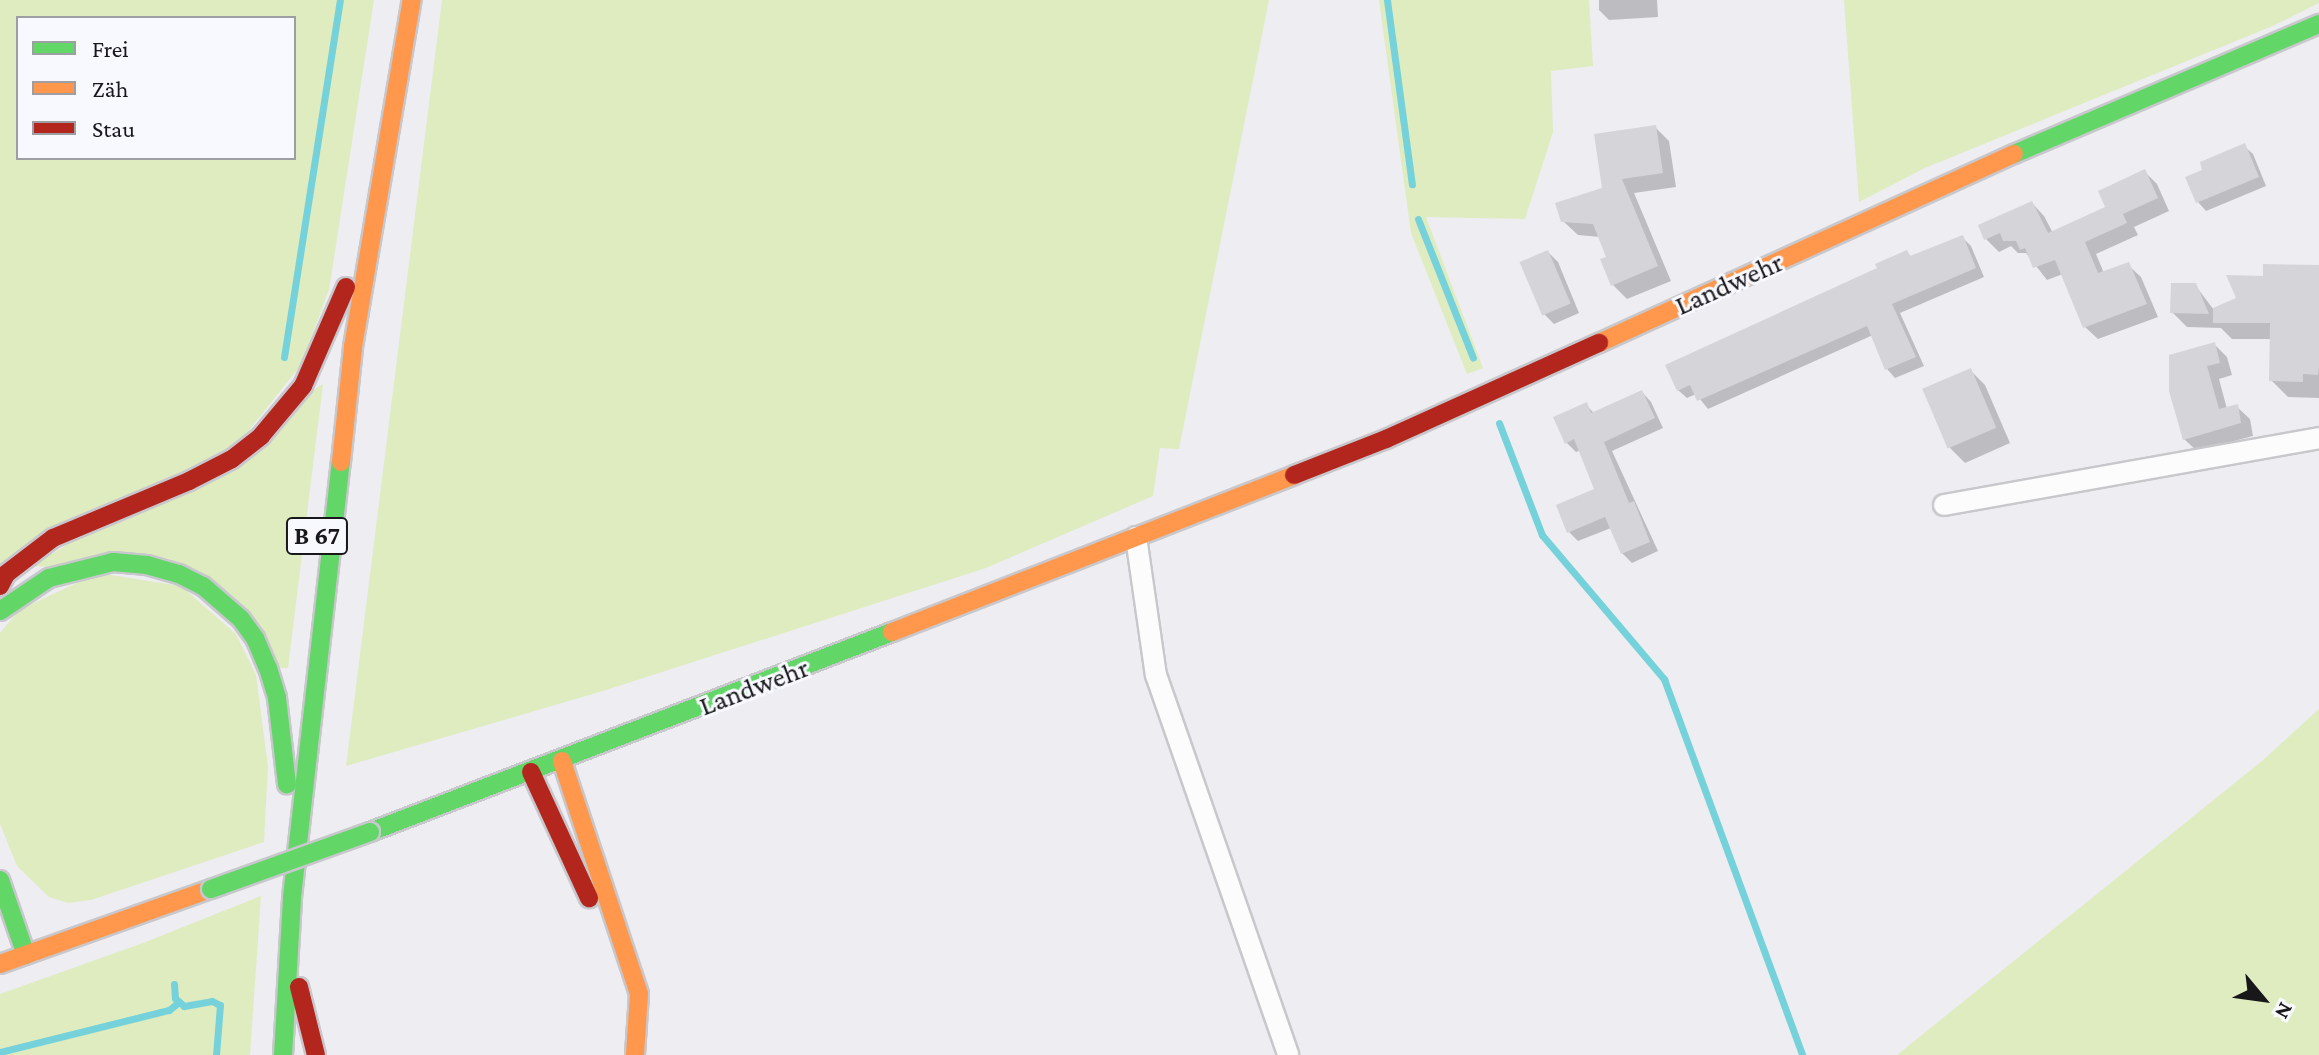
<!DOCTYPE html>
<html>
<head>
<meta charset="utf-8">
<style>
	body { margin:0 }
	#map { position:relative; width:2319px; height:1055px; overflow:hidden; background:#ededf2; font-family:"Crimson Pro",serif }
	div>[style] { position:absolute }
	.green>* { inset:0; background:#dfecc0 }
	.shadow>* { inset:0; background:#0003 }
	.stream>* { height:7px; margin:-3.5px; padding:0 3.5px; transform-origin:3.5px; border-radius:3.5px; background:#76d2da }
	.building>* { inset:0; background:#d5d5d9; transform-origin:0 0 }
	.roads { filter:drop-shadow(2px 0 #c8c8cc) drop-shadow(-2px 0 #c8c8cc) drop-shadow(0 2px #c8c8cc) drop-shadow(0 -2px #c8c8cc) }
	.street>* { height:20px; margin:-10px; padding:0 10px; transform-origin:10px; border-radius:10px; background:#fcfcfd }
	.fast>* { height:18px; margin:-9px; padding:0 9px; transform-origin:9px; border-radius:9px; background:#63d668 }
	.slow>* { height:18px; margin:-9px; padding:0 9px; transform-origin:9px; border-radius:9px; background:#ff974d }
	.jam>* { height:18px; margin:-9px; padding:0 9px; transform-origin:9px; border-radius:9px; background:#b3261e }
	.bridges { filter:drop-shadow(2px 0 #c8c8cc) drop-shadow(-2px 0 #c8c8cc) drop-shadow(0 2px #c8c8cc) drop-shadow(0 -2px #c8c8cc) }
	.fast-bridge>* { height:18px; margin:-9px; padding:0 9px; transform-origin:9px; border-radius:9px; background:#63d668 }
	span { translate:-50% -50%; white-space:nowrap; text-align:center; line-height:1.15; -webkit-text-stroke:6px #f8f9ff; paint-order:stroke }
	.shield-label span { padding:2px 6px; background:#f8f9ff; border:2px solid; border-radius:6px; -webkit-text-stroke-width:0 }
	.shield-label { font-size:26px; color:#18181b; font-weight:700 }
	.street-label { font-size:28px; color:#18181b }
	.legend { position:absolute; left:16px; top:16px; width:280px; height:144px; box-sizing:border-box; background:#f8f9ff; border:2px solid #9e9fa4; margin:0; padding:10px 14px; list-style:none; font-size:24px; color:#18181b }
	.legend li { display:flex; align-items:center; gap:16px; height:40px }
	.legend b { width:40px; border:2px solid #9e9fa4 }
	.north { position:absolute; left:2223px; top:959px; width:80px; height:80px; -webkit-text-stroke:6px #f8f9ff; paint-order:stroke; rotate:119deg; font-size:22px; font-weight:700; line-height:32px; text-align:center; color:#18181b }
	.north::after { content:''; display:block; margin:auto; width:28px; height:36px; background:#18181b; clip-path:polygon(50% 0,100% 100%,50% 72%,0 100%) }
</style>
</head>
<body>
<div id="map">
	<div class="green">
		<div style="clip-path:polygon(evenodd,0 0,374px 0,329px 290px,301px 365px,241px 440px,0 569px,0 0,18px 18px,294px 18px,294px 158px,18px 158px,18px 18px)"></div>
		<div style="clip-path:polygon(442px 0,1269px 0,1179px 449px,1160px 448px,1153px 496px,986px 568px,603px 691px,346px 766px)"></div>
		<div style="clip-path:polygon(1379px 0,1589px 0,1593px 66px,1551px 71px,1553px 132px,1525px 219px,1426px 217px,1483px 368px,1467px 374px,1411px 233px)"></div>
		<div style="clip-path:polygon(1844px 0,2319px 0,2319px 3px,2275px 25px,1925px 168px,1859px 202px)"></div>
		<div style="clip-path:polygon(323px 384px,288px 668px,279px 668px,207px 579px,33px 566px)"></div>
		<div style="clip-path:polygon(98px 573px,181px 586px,236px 634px,256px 675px,268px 767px,264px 842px,91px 900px,68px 903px,49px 897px,17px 866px,0 824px,0 633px,19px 610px)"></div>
		<div style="clip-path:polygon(2319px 709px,2319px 1055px,1897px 1055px,2262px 761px)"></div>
		<div style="clip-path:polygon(261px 896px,250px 1055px,0 1055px,0 994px,143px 943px)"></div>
	</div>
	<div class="shadow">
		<div style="clip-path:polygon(1599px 0,1657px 0,1658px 17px,1609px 20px,1599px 10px)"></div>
		<div style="clip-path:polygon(1655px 127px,1669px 141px,1676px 187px,1634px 193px,1671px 281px,1627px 299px,1613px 285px,1609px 258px,1600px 237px,1578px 235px,1563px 221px,1604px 189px)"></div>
		<div style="clip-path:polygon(2244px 146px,2253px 154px,2266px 186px,2206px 211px,2198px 202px)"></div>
		<div style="clip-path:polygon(2145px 172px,2157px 184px,2169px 211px,2134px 227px,2138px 235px,2096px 254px,2104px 273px,2128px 265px,2141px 277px,2158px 317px,2098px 339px,2085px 327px,2063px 274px,2047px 280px,2026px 253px,2018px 253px,2011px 246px,1999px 252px,1986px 239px,2032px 203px,2044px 216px,2053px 233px,2107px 208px)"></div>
		<div style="clip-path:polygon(1962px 237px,1971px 246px,1984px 277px,1900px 313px,1924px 366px,1895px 378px,1887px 369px,1873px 335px,1708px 409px,1696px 394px,1687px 398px,1678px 390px,1907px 252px,1912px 258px)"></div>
		<div style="clip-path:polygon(1548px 252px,1558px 262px,1579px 313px,1554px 324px,1544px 314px,1522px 263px)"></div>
		<div style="clip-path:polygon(2319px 269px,2319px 398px,2288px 397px,2271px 380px,2271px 339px,2232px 339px,2221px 328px,2187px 327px,2172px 312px,2195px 285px,2214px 310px,2238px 300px,2265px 278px)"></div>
		<div style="clip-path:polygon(2214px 344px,2227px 357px,2232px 375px,2219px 379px,2227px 409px,2237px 407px,2250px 419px,2253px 436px,2197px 451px,2184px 439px,2171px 390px)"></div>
		<div style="clip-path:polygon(1970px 370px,1985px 385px,2010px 443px,1965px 463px,1950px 448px)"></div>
		<div style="clip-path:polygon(1642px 392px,1651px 402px,1663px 428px,1612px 451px,1658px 551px,1632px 563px,1622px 553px,1611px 528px,1578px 541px,1569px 532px,1597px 490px,1581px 450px,1576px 452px,1566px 442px,1586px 405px,1595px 414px)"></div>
	</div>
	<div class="stream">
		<div style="left:1387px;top:0;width:186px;rotate:82.3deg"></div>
		<div style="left:1418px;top:219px;width:149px;rotate:68.4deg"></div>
		<div style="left:284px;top:357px;width:361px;rotate:-81.1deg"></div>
		<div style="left:1499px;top:423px;width:120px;rotate:69deg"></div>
		<div style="left:1542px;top:535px;width:189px;rotate:49.7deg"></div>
		<div style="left:1664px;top:679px;width:401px;rotate:69.8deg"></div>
		<div style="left:174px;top:984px;width:14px;rotate:86deg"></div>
		<div style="left:175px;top:998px;width:12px;rotate:42deg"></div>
		<div style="left:184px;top:1006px;width:28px;rotate:-10deg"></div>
		<div style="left:212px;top:1001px;width:9px;rotate:27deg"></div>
		<div style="left:220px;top:1005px;width:50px;rotate:94.6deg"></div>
		<div style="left:0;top:1052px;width:174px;rotate:-14deg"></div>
		<div style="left:169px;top:1010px;width:13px;rotate:-39deg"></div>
	</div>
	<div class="building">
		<div style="clip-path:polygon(1656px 125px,1663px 173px,1622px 179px,1658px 266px,1611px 286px,1600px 259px,1606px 257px,1593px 224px,1561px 222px,1555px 203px,1602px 188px,1594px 134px)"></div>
		<div style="clip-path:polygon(2245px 143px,2259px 177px,2196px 203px,2185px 177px,2202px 170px,2200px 162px)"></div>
		<div style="clip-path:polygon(2145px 169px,2158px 198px,2123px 214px,2127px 223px,2085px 242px,2098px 273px,2129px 262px,2147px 304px,2083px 328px,2055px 260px,2033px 268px,2025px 248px,2020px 250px,2016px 241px,2003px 241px,2000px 233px,1984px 240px,1978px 225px,2032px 201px,2048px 233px,2105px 207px,2098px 191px)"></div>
		<div style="clip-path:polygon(1963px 235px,1976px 268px,1892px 304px,1916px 357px,1885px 370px,1867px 326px,1697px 401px,1690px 385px,1677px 391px,1665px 365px,1877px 268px,1875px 264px,1907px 250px,1910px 256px)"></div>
		<div style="left:1548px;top:250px;width:58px;height:31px;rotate:67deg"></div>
		<div style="clip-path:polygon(2263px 264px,2319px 265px,2319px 367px,2318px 375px,2303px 374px,2303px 382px,2269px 381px,2270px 323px,2213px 323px,2213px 308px,2236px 298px,2226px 275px,2263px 276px)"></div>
		<div style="clip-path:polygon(2171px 283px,2196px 283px,2209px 314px,2170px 313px)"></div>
		<div style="clip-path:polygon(2215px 342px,2220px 363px,2207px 366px,2219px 409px,2238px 404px,2241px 423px,2183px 440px,2169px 391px,2169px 355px)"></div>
		<div style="left:1971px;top:368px;width:65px;height:53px;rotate:67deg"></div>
		<div style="clip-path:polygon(1642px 390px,1655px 418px,1604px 442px,1629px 503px,1634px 501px,1650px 542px,1621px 554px,1605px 517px,1567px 533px,1556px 505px,1594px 489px,1574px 439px,1565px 444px,1553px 417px,1587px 402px,1591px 413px)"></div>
	</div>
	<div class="roads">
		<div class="street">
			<div style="left:1944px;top:505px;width:381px;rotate:-10.1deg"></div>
			<div style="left:1136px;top:537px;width:139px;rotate:81.8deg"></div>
			<div style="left:1156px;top:675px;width:402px;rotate:70.8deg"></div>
		</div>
		<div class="fast">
			<div style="left:2014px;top:154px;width:332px;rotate:-23.1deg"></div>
			<div style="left:0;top:611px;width:59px;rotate:-34deg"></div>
			<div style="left:49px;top:578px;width:66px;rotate:-14deg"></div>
			<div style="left:113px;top:562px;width:34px;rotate:5deg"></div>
			<div style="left:147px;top:565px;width:33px;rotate:16deg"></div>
			<div style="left:179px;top:574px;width:27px;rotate:27deg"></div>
			<div style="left:203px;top:586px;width:50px;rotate:41deg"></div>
			<div style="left:241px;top:619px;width:24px;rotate:54deg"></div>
			<div style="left:255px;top:638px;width:33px;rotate:67deg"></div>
			<div style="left:268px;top:668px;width:31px;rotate:73deg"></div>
			<div style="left:277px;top:698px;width:87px;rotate:83.4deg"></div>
			<div style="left:370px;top:832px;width:559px;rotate:-20.96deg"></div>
			<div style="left:0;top:880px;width:79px;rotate:70.9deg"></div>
			<div style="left:283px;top:1055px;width:158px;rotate:-86.7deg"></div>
			<div style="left:292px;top:897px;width:438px;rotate:-83.6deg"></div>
		</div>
		<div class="slow">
			<div style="left:1599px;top:343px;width:456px;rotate:-24.5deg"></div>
			<div style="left:341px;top:462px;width:116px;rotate:-84deg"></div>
			<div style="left:353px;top:347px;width:352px;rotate:-80.4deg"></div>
			<div style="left:892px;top:632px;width:432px;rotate:-21.3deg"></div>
			<div style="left:562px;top:761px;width:245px;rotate:71.7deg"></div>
			<div style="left:639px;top:994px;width:61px;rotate:93.8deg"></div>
			<div style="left:0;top:964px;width:224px;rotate:-19.6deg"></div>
		</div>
		<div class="jam">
			<div style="left:1294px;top:475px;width:99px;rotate:-21.4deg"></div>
			<div style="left:1386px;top:439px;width:234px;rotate:-24.3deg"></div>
			<div style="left:0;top:586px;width:13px;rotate:-63deg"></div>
			<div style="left:6px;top:574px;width:59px;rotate:-37.5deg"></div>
			<div style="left:53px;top:538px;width:147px;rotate:-22.7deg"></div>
			<div style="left:189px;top:481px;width:48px;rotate:-27.1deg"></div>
			<div style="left:232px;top:459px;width:37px;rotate:-38deg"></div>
			<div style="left:261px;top:436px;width:65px;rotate:-50deg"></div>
			<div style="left:303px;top:386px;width:108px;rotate:-66.5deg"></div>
			<div style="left:531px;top:772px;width:139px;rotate:65.3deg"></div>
			<div style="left:299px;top:987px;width:70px;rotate:76deg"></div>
		</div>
	</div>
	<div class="bridges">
		<div class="fast-bridge">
			<div style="left:211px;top:889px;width:169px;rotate:-19.7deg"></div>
		</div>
	</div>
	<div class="shield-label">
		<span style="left:317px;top:536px">B 67</span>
	</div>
	<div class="street-label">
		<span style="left:1729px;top:284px;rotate:-24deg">Landwehr</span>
		<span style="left:754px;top:687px;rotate:-21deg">Landwehr</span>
	</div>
	<ul class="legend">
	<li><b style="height:10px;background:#63d668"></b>Frei</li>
	<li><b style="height:10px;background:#ff974d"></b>Zäh</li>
	<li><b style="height:10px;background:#b3261e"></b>Stau</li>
	</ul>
	<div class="north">N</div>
</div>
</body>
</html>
